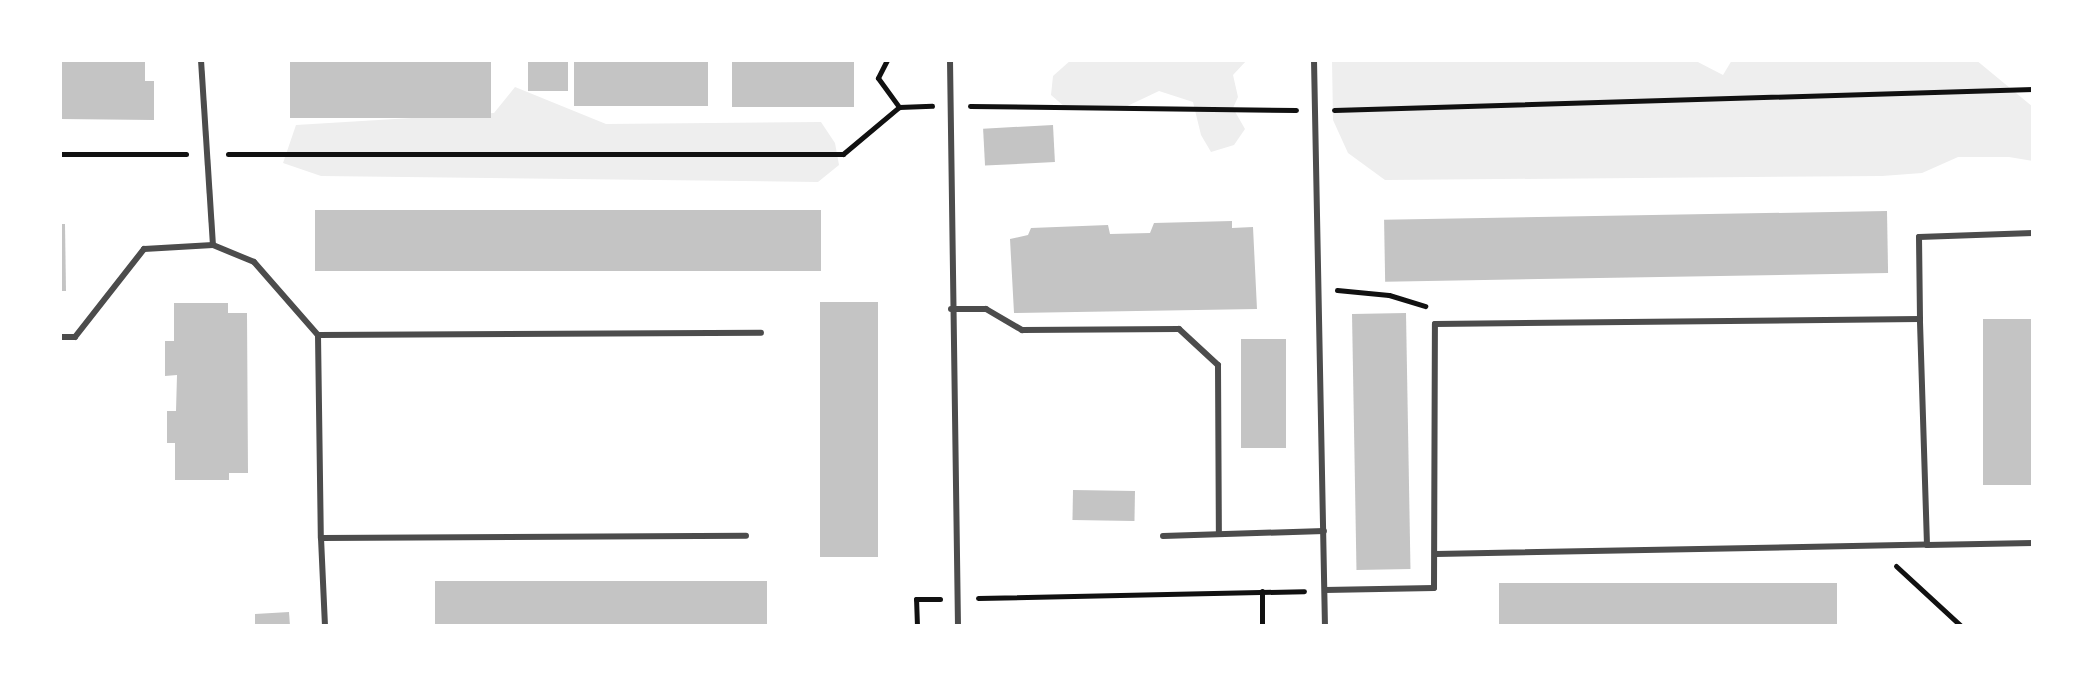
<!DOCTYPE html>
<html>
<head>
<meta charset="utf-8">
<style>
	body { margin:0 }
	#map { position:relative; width:2093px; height:686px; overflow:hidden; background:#fff; font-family:Barlow,sans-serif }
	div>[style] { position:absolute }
	.green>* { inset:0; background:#eee }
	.building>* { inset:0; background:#c4c4c4; transform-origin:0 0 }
	.path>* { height:5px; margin:-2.5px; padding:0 2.5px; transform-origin:2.5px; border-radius:2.5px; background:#111 }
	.service>* { height:6px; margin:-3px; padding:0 3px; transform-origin:3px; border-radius:3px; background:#4c4c4c }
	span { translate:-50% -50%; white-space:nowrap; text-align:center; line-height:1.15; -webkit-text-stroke:8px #fff; paint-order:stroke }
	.frame { position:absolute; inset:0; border:62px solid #fff; pointer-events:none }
</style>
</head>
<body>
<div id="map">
	<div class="green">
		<div style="clip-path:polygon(1071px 60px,1247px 60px,1233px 75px,1238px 97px,1233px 108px,1245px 129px,1234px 145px,1211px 152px,1201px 135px,1193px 102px,1159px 91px,1121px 109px,1065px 107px,1051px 95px,1053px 76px)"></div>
		<div style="clip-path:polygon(1332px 60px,1694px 60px,1723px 75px,1732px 60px,1976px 60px,2033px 107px,2033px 161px,2009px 157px,1958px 157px,1922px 173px,1882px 176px,1385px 180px,1348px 153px,1333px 120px)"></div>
		<div style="clip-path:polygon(515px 87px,606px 124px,821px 122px,835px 143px,839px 165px,818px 182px,321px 176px,283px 163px,296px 125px,494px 113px)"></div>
	</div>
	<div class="building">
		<div style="clip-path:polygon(60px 60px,145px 60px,145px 81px,154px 81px,154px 120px,60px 119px)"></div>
		<div style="left:290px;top:60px;width:201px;height:58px"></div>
		<div style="left:528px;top:60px;width:40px;height:31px"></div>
		<div style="left:574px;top:60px;width:134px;height:46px"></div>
		<div style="left:732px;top:60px;width:122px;height:47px"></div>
		<div style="left:1053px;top:125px;width:37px;height:70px;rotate:87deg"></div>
		<div style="left:821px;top:210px;width:61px;height:506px;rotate:90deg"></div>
		<div style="left:1887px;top:211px;width:62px;height:503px;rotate:89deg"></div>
		<div style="clip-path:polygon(1232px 221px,1232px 228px,1253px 227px,1257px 309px,1014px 313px,1010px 239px,1028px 235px,1031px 228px,1108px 225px,1110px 234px,1150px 233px,1154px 223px)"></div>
		<div style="clip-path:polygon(60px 224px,65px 224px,66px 291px,60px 291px)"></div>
		<div style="left:820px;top:302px;width:58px;height:255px"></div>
		<div style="clip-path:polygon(174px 303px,228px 303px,228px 313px,247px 313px,248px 473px,229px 473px,229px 480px,175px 480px,175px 443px,167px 443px,167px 411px,176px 411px,177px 375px,165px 376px,165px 341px,174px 341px)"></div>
		<div style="left:1406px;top:313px;width:256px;height:54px;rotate:89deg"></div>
		<div style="left:2033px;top:319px;width:166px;height:50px;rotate:90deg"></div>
		<div style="left:1241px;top:339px;width:45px;height:109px"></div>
		<div style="left:1073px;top:490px;width:62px;height:30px;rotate:1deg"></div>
		<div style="left:767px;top:581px;width:45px;height:332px;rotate:90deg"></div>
		<div style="left:1499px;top:583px;width:338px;height:43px"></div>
		<div style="clip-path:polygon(289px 612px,290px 626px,255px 626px,255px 614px)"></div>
	</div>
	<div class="path">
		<div style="left:887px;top:60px;width:20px;rotate:117deg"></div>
		<div style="left:878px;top:78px;width:36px;rotate:54deg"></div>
		<div style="left:970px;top:106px;width:326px;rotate:0.7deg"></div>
		<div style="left:1334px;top:110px;width:699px;rotate:-1.72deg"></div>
		<div style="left:60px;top:154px;width:126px"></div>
		<div style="left:228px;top:154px;width:615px"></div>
		<div style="left:843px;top:154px;width:73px;rotate:-40deg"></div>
		<div style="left:899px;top:107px;width:33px;rotate:-2deg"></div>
		<div style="left:1337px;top:290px;width:52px;rotate:5.5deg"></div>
		<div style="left:1389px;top:295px;width:38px;rotate:17deg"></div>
		<div style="left:1896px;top:566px;width:88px;rotate:42.7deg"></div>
		<div style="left:978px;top:598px;width:326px;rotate:-1.2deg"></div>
		<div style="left:917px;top:626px;width:27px;rotate:-92deg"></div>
		<div style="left:916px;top:599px;width:24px"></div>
		<div style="left:1262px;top:626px;width:35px;rotate:-90deg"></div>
	</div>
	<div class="service">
		<div style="left:201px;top:60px;width:185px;rotate:86.3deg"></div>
		<div style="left:950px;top:60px;width:566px;rotate:89.19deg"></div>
		<div style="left:1314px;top:60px;width:566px;rotate:88.89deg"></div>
		<div style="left:951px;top:309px;width:35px"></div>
		<div style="left:986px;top:309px;width:42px;rotate:30.3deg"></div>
		<div style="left:1022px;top:330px;width:157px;rotate:-0.4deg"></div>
		<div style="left:1179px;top:329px;width:53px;rotate:42.7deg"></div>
		<div style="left:1218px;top:365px;width:169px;rotate:89.7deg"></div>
		<div style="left:318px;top:335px;width:203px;rotate:89.2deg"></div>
		<div style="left:321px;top:538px;width:425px;rotate:-0.3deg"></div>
		<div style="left:60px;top:337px;width:15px"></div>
		<div style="left:75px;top:337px;width:112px;rotate:-51.9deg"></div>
		<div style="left:144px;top:249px;width:69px;rotate:-3.3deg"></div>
		<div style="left:213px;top:245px;width:44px;rotate:22.5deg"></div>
		<div style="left:254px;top:262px;width:97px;rotate:48.8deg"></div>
		<div style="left:318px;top:335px;width:443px;rotate:-0.3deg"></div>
		<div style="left:1163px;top:536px;width:161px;rotate:-1.8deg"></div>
		<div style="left:321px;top:538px;width:88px;rotate:87.4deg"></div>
		<div style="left:1927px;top:545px;width:106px;rotate:-1.1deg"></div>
		<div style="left:1436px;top:554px;width:491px;rotate:-1.1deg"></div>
		<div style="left:1927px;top:545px;width:226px;rotate:-91.8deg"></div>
		<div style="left:1325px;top:590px;width:109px;rotate:-1.1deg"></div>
		<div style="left:1434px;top:588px;width:264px;rotate:-89.8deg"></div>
		<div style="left:1435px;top:324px;width:485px;rotate:-0.6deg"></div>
		<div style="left:1920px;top:319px;width:82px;rotate:-90.7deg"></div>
		<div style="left:1919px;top:237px;width:114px;rotate:-2deg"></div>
	</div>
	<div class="frame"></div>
</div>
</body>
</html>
